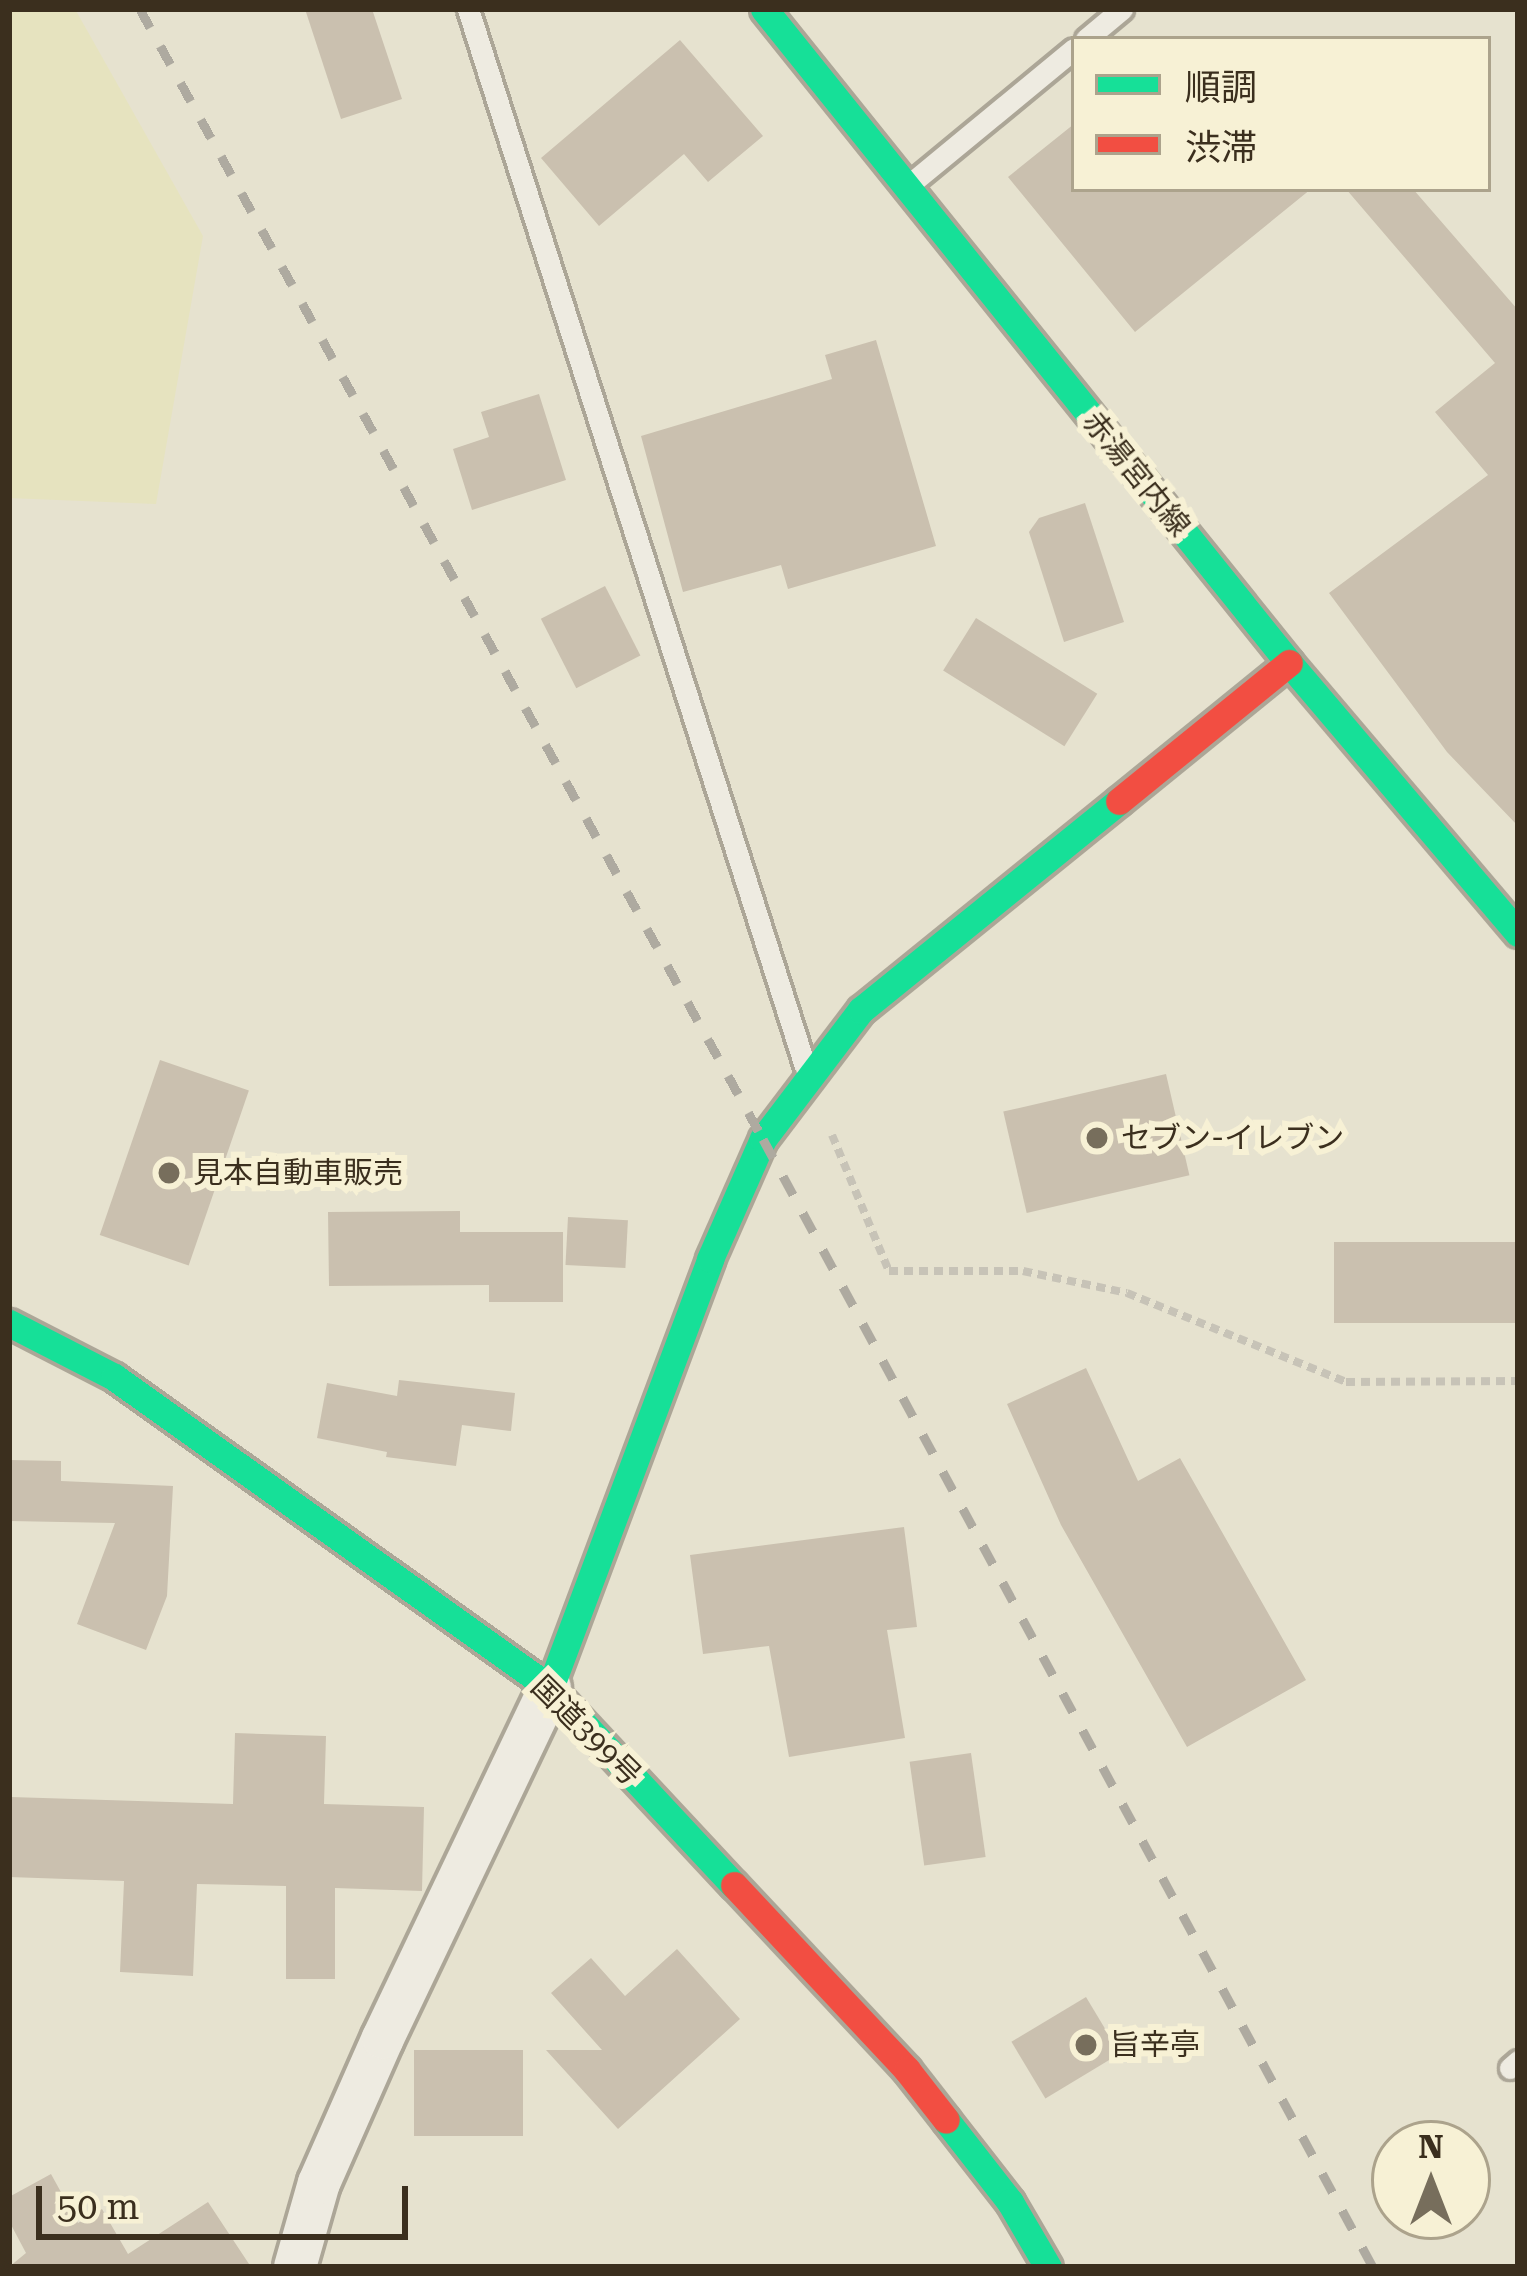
<!DOCTYPE html>
<html>
<head>
<meta charset="utf-8">
<style>
	body { margin:0 }
	#map { position:relative; width:1527px; height:2276px; overflow:hidden; background:#e6e2cf; font-family:"Roboto Serif","Noto Sans JP",serif }
	div>[style] { position:absolute }
	.farmland>* { inset:0; background:#e6e3bf }
	.building>* { inset:0; background:#cac0af; transform-origin:0 0 }
	.path>* { height:8px; margin-top:-4px; transform-origin:0; background:repeating-linear-gradient(90deg,#c7c3b7 0 9px,transparent 0 15px) }
	.roads { filter:drop-shadow(3px 0 #aca697) drop-shadow(-3px 0 #aca697) drop-shadow(0 3px #aca697) drop-shadow(0 -3px #aca697) }
	.lane>* { height:21px; margin:-10.5px; padding:0 10.5px; transform-origin:10.5px; border-radius:10.5px; background:#eeebe1 }
	.street>* { height:42px; margin:-21px; padding:0 21px; transform-origin:21px; border-radius:21px; background:#eeebe1 }
	.fast>* { height:27px; margin:-13.5px; padding:0 13.5px; transform-origin:13.5px; border-radius:13.5px; background:#16e098 }
	.jam>* { height:27px; margin:-13.5px; padding:0 13.5px; transform-origin:13.5px; border-radius:13.5px; background:#f24e42 }
	.rail>* { height:9px; margin-top:-4.5px; transform-origin:0; background:repeating-linear-gradient(90deg,#aeaaa0 0 21px,transparent 0 42px) }
	.dots>* { width:33px; height:33px; translate:-50% -50%; box-sizing:border-box; border:6px solid #f7f1d5; border-radius:50% }
	span { translate:-50% -50%; white-space:nowrap; text-align:center; line-height:1.15; -webkit-text-stroke:12px #f7f1d5; paint-order:stroke }
	.street-label { font-size:30px; color:#3b2f1e }
	.poi-label { font-size:30px; color:#3b2f1e }
	.left { translate:0 -50%; text-align:left }
	.frame { position:absolute; inset:0; border:12px solid #3b2f1e; pointer-events:none }
	.legend { position:absolute; left:1071px; top:36px; width:420px; height:156px; box-sizing:border-box; background:#f7f1d5; border:3px solid #aca38c; margin:0; padding:15px 21px; list-style:none; font-size:36px; color:#3b2f1e }
	.legend li { display:flex; align-items:center; gap:24px; height:60px }
	.legend b { width:60px; border:3px solid #aca38c }
	.north { position:absolute; left:1371px; top:2120px; width:120px; height:120px; box-sizing:border-box; background:#f7f1d5; border:3px solid #aca38c; border-radius:50%; rotate:0deg; font-size:33px; font-weight:700; line-height:48px; text-align:center; color:#3b2f1e }
	.north::after { content:''; display:block; margin:auto; width:42px; height:54px; background:#776e5c; clip-path:polygon(50% 0,100% 100%,50% 72%,0 100%) }
	.scale { position:absolute; left:36px; top:2186px; width:372px; height:54px; box-sizing:border-box; border:6px solid #3b2f1e; border-top:0; padding-left:15px; font-size:36px; line-height:42px; white-space:nowrap; color:#3b2f1e; -webkit-text-stroke:9px #f7f1d5; paint-order:stroke }
</style>
</head>
<body>
<div id="map">
	<div class="farmland">
		<div style="clip-path:polygon(9px 9px,75px 9px,203px 236px,156px 504px,9px 498px)"></div>
	</div>
	<div class="building">
		<div style="clip-path:polygon(305px 9px,372px 9px,402px 99px,341px 119px)"></div>
		<div style="clip-path:polygon(680px 40px,763px 136px,708px 182px,684px 154px,599px 226px,541px 158px)"></div>
		<div style="clip-path:polygon(1074px 124px,1074px 189px,1311px 189px,1135px 332px,1008px 177px)"></div>
		<div style="clip-path:polygon(1346px 189px,1413px 189px,1518px 310px,1518px 826px,1447px 752px,1329px 593px,1488px 475px,1435px 412px,1495px 363px)"></div>
		<div style="clip-path:polygon(876px 340px,936px 546px,788px 589px,781px 565px,683px 592px,641px 436px,832px 379px,825px 355px)"></div>
		<div style="clip-path:polygon(539px 394px,566px 480px,472px 510px,453px 449px,489px 437px,481px 412px)"></div>
		<div style="clip-path:polygon(1085px 503px,1124px 622px,1064px 642px,1029px 532px,1039px 518px)"></div>
		<div style="left:605px;top:586px;width:78px;height:72px;rotate:63deg"></div>
		<div style="left:976px;top:618px;width:143px;height:62px;rotate:32deg"></div>
		<div style="left:160px;top:1060px;width:94px;height:185px;rotate:19deg"></div>
		<div style="left:1166px;top:1074px;width:104px;height:167px;rotate:77deg"></div>
		<div style="clip-path:polygon(460px 1211px,460px 1232px,563px 1232px,563px 1302px,489px 1302px,489px 1285px,329px 1286px,328px 1212px)"></div>
		<div style="left:568px;top:1217px;width:60px;height:48px;rotate:3deg"></div>
		<div style="left:1518px;top:1242px;width:81px;height:184px;rotate:90deg"></div>
		<div style="clip-path:polygon(1086px 1368px,1138px 1481px,1180px 1458px,1306px 1680px,1187px 1747px,1061px 1525px,1007px 1404px)"></div>
		<div style="clip-path:polygon(399px 1380px,515px 1393px,511px 1431px,462px 1425px,456px 1466px,386px 1457px,387px 1452px,317px 1438px,327px 1383px,397px 1396px)"></div>
		<div style="clip-path:polygon(9px 1460px,61px 1461px,61px 1481px,173px 1486px,167px 1596px,146px 1650px,77px 1624px,115px 1523px,9px 1521px)"></div>
		<div style="clip-path:polygon(904px 1527px,917px 1627px,887px 1630px,905px 1738px,789px 1757px,769px 1646px,703px 1654px,690px 1555px)"></div>
		<div style="clip-path:polygon(235px 1733px,326px 1736px,324px 1804px,424px 1807px,422px 1891px,335px 1888px,335px 1979px,286px 1979px,286px 1886px,197px 1884px,193px 1976px,120px 1972px,124px 1881px,9px 1877px,11px 1797px,233px 1804px)"></div>
		<div style="left:971px;top:1753px;width:105px;height:62px;rotate:82deg"></div>
		<div style="clip-path:polygon(677px 1949px,740px 2019px,618px 2129px,546px 2050px,602px 2050px,551px 1993px,591px 1958px,625px 1996px)"></div>
		<div style="left:1086px;top:1997px;width:66px;height:87px;rotate:59deg"></div>
		<div style="left:523px;top:2050px;width:86px;height:109px;rotate:90deg"></div>
		<div style="clip-path:polygon(51px 2174px,78px 2223px,102px 2209px,128px 2254px,208px 2202px,251px 2267px,9px 2267px,26px 2253px,9px 2221px,9px 2197px)"></div>
	</div>
	<div class="path">
		<div style="left:832px;top:1135px;width:147px;rotate:67.3deg"></div>
		<div style="left:889px;top:1271px;width:134px"></div>
		<div style="left:1023px;top:1271px;width:106px;rotate:11.9deg"></div>
		<div style="left:1127px;top:1293px;width:236px;rotate:22.1deg"></div>
		<div style="left:1346px;top:1382px;width:172px;rotate:-0.3deg"></div>
	</div>
	<div class="roads">
		<div class="lane">
			<div style="left:468px;top:9px;width:1109px;rotate:72.32deg"></div>
			<div style="left:1086px;top:39px;width:47px;rotate:-39.8deg"></div>
			<div style="left:910px;top:184px;width:212px;rotate:-39.5deg"></div>
			<div style="left:1510px;top:2068px;width:11px;rotate:-41deg"></div>
		</div>
		<div class="street">
			<div style="left:295px;top:2267px;width:87px;rotate:-74.1deg"></div>
			<div style="left:319px;top:2183px;width:158px;rotate:-66.2deg"></div>
			<div style="left:383px;top:2038px;width:388px;rotate:-64.5deg"></div>
		</div>
		<div class="fast">
			<div style="left:764px;top:9px;width:839px;rotate:51.24deg"></div>
			<div style="left:1289px;top:663px;width:354px;rotate:49.7deg"></div>
			<div style="left:9px;top:1323px;width:118px;rotate:27.2deg"></div>
			<div style="left:114px;top:1377px;width:536px;rotate:35.5deg"></div>
			<div style="left:550px;top:1688px;width:270px;rotate:47deg"></div>
			<div style="left:550px;top:1688px;width:458px;rotate:-69.5deg"></div>
			<div style="left:710px;top:1259px;width:131px;rotate:-66.2deg"></div>
			<div style="left:763px;top:1139px;width:162px;rotate:-52.8deg"></div>
			<div style="left:861px;top:1010px;width:332px;rotate:-39deg"></div>
			<div style="left:946px;top:2120px;width:104px;rotate:52deg"></div>
			<div style="left:1010px;top:2202px;width:75px;rotate:59.7deg"></div>
		</div>
		<div class="jam">
			<div style="left:1119px;top:801px;width:219px;rotate:-39.1deg"></div>
			<div style="left:734px;top:1885px;width:253px;rotate:46.9deg"></div>
			<div style="left:907px;top:2070px;width:63px;rotate:52deg"></div>
		</div>
	</div>
	<div class="rail">
		<div style="left:140px;top:9px;width:1290px;rotate:61.13deg"></div>
		<div style="left:763px;top:1139px;width:1282px;rotate:61.6deg"></div>
	</div>
	<div class="dots">
		<div style="left:1097px;top:1138px;background:#776e5c"></div>
		<div style="left:169px;top:1173px;background:#776e5c"></div>
		<div style="left:1086px;top:2045px;background:#776e5c"></div>
	</div>
	<div class="street-label">
		<span style="left:1136px;top:474px;rotate:51deg">赤湯宮内線</span>
		<span style="left:586px;top:1731px;rotate:45deg">国道399号</span>
	</div>
	<div class="poi-label">
		<span class="left" style="left:1121px;top:1138px">セブン-イレブン</span>
		<span class="left" style="left:193px;top:1173px">見本自動車販売</span>
		<span class="left" style="left:1110px;top:2045px">旨辛亭</span>
	</div>
	<div class="frame"></div>
	<ul class="legend">
	<li><b style="height:15px;background:#16e098"></b>順調</li>
	<li><b style="height:15px;background:#f24e42"></b>渋滞</li>
	</ul>
	<div class="north">N</div>
	<div class="scale">50 m</div>
</div>
</body>
</html>
